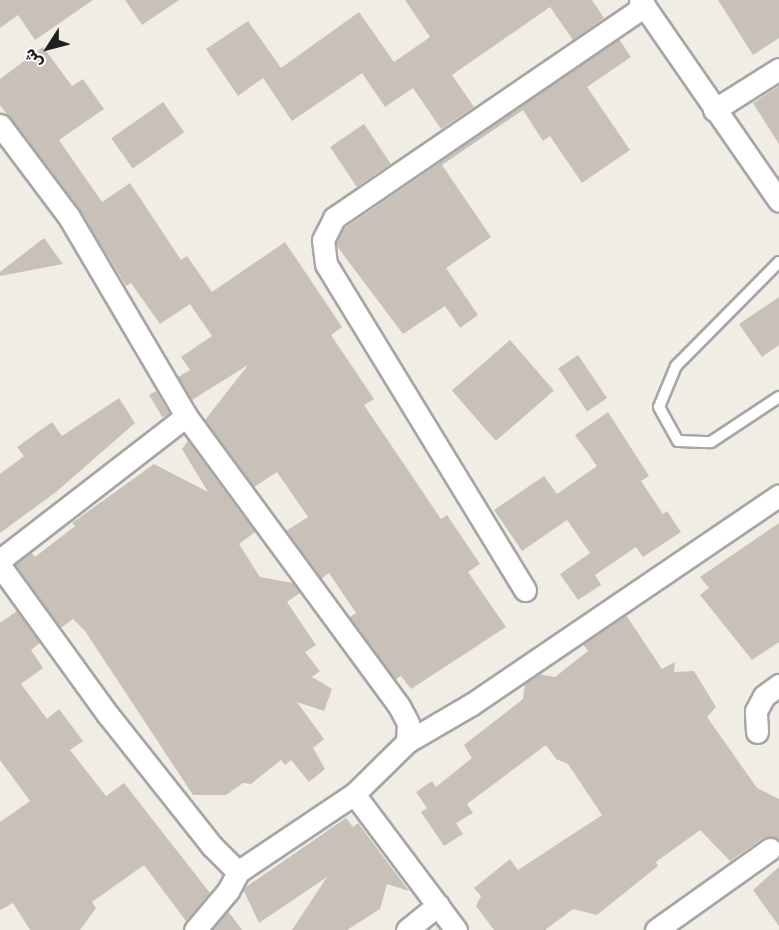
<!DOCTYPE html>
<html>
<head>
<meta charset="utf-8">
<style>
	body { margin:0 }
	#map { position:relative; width:779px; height:930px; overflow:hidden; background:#f0eee4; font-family:Rubik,"Noto Sans Arabic",sans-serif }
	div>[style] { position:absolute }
	.building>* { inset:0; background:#c9c1b7; transform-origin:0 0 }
	.roads { filter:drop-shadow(2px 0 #a6a6a6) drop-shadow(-2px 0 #a6a6a6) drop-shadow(0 2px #a6a6a6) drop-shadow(0 -2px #a6a6a6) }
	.lane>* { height:10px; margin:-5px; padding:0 5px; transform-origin:5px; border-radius:5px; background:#fff }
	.street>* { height:21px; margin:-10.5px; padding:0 10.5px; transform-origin:10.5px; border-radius:10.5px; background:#fff }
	span { translate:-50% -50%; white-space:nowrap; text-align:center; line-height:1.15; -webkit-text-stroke:6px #fff; paint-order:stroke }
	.north { position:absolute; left:18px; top:18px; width:60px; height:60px; -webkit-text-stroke:4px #fff; paint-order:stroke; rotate:234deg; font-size:16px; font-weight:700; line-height:24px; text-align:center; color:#1f1f1f }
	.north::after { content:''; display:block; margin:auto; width:21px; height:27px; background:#1f1f1f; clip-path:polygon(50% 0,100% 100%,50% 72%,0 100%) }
</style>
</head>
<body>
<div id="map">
	<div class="building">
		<div style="clip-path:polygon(0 0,93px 0,35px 40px,18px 15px,0 28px)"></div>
		<div style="clip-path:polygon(125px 0,179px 0,142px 25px)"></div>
		<div style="clip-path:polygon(405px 0,592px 0,604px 18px,573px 40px,550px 7px,452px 75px,474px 107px,441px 129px,413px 88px,385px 107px,362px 73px,292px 121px,263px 78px,238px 96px,206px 49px,248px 21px,281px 68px,359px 12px,394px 62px,430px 37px)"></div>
		<div style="clip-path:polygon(718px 0,779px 0,779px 38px,753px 55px)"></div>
		<div style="clip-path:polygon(619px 39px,631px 57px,587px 87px,630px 150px,582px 183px,550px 136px,543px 141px,523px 110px,442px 165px,491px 237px,446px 268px,478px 315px,460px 328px,445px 306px,403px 334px,336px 245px,342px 230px)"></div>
		<div style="clip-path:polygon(43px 47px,72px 86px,83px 79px,104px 109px,59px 140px,102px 202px,130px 183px,181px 260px,187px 256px,212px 292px,285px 242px,342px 327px,331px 335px,374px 399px,364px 405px,441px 519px,447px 515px,480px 564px,468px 572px,506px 627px,411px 689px,401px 676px,395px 680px,350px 617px,356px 613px,329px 573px,321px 579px,286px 531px,308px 517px,277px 472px,254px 487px,205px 420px,248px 365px,192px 400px,178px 377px,190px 370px,181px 357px,212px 336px,190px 304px,160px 324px,131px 283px,126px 286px,79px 209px,0 105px,0 79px)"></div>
		<div style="clip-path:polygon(779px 86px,779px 144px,753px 103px)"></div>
		<div style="left:163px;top:102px;width:37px;height:63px;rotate:55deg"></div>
		<div style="left:364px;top:124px;width:48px;height:41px;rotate:56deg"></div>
		<div style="clip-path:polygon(44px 238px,63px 264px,0 276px,0 272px)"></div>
		<div style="clip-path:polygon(779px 297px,779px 345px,762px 357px,739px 324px)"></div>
		<div style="left:510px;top:340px;width:67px;height:77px;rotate:49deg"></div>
		<div style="left:578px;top:355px;width:52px;height:24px;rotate:56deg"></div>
		<div style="left:156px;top:391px;width:26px;height:8px;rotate:59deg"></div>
		<div style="clip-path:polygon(119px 398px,135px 423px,56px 492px,0 533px,0 474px,24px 456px,17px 447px,52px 422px,62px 436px)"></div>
		<div style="clip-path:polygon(608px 412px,649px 476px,641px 481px,663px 514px,667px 511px,681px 532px,643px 557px,636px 547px,595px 575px,601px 585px,578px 600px,560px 574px,590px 553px,567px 520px,522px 551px,494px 510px,544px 476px,557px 494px,597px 466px,575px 435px)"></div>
		<div style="clip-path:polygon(188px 441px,255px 532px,239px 544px,260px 577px,293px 583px,300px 593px,287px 602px,316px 645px,305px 652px,320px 671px,312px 677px,332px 689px,324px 711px,297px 702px,324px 739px,313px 748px,325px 769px,309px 782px,291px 760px,285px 765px,281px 760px,251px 784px,243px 783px,226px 795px,193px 795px,85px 631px,73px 619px,61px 628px,15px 565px,31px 552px,35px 557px,75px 526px,72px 523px,154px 464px,208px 492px,182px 449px)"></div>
		<div style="clip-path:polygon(779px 523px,779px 642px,752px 660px,700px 595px,709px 588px,700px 577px)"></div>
		<div style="clip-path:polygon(17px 611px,40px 643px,31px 650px,43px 668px,21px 684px,47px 719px,59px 709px,83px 741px,70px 750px,106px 796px,124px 783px,210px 893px,186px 921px,144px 865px,92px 902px,96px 908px,80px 930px,30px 930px,13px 903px,0 910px,0 822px,30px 801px,0 760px,0 623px)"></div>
		<div style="clip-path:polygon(626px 615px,662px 669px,675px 662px,674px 672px,694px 671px,716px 707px,707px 717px,757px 788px,779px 799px,779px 840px,763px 838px,730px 861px,700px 830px,656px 862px,658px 866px,597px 915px,573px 909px,545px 930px,494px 930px,476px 906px,481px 896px,474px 888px,510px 859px,518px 870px,602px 815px,568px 764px,556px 759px,546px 745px,467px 804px,473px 813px,456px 823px,463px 834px,444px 846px,421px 812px,427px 808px,416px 792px,432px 781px,436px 787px,472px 758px,464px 745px,523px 699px,525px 683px,538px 674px,555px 677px,588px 651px,583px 644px)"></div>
		<div style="clip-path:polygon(346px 818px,353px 827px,358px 823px,409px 891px,387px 884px,380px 909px,347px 930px,292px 930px,327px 877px,259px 923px,243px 889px)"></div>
		<div style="clip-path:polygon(779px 867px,779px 926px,753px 890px)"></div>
		<div style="clip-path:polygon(228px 911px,242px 930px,212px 930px)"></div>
	</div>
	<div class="roads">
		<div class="lane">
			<div style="left:779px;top:262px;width:146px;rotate:134.7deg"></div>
			<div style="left:676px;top:366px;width:44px;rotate:112.5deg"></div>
			<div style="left:659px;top:407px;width:39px;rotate:61deg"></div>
			<div style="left:678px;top:441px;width:33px;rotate:2deg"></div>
			<div style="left:711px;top:442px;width:82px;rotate:-33.5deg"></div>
		</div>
		<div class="street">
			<div style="left:640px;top:0;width:244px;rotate:55.3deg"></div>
			<div style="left:714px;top:110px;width:77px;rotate:-32.2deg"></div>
			<div style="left:0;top:125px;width:115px;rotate:53.1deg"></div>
			<div style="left:69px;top:217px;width:231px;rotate:59.5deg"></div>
			<div style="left:186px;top:416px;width:360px;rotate:53.7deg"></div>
			<div style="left:399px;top:706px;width:19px;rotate:62deg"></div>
			<div style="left:408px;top:723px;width:19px;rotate:93deg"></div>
			<div style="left:407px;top:742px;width:74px;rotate:135.5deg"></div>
			<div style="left:354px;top:794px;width:140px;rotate:146.1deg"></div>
			<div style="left:238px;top:872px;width:37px;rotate:-135deg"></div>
			<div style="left:212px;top:846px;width:167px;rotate:-128.4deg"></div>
			<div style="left:108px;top:715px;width:184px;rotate:-125.9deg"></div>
			<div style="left:0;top:560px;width:235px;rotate:-37.7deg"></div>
			<div style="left:525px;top:590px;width:382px;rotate:-121.4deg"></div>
			<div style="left:326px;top:264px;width:24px;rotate:-97deg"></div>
			<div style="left:323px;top:240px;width:25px;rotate:-63deg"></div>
			<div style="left:334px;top:218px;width:376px;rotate:-34.3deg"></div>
			<div style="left:757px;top:732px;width:21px;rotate:-93deg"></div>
			<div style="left:756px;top:711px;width:17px;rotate:-62deg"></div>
			<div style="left:764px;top:696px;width:19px;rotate:-36deg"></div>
			<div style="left:407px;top:742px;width:75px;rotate:-30.3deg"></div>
			<div style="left:472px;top:704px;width:371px;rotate:-34.2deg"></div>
			<div style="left:354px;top:794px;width:170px;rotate:53.1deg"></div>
			<div style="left:195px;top:930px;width:51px;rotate:-49.8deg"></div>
			<div style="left:228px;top:891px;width:21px;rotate:-62deg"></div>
			<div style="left:407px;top:930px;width:40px;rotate:-39deg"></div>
			<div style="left:656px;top:930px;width:140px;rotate:-35.4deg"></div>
		</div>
	</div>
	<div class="north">ش</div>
</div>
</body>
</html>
